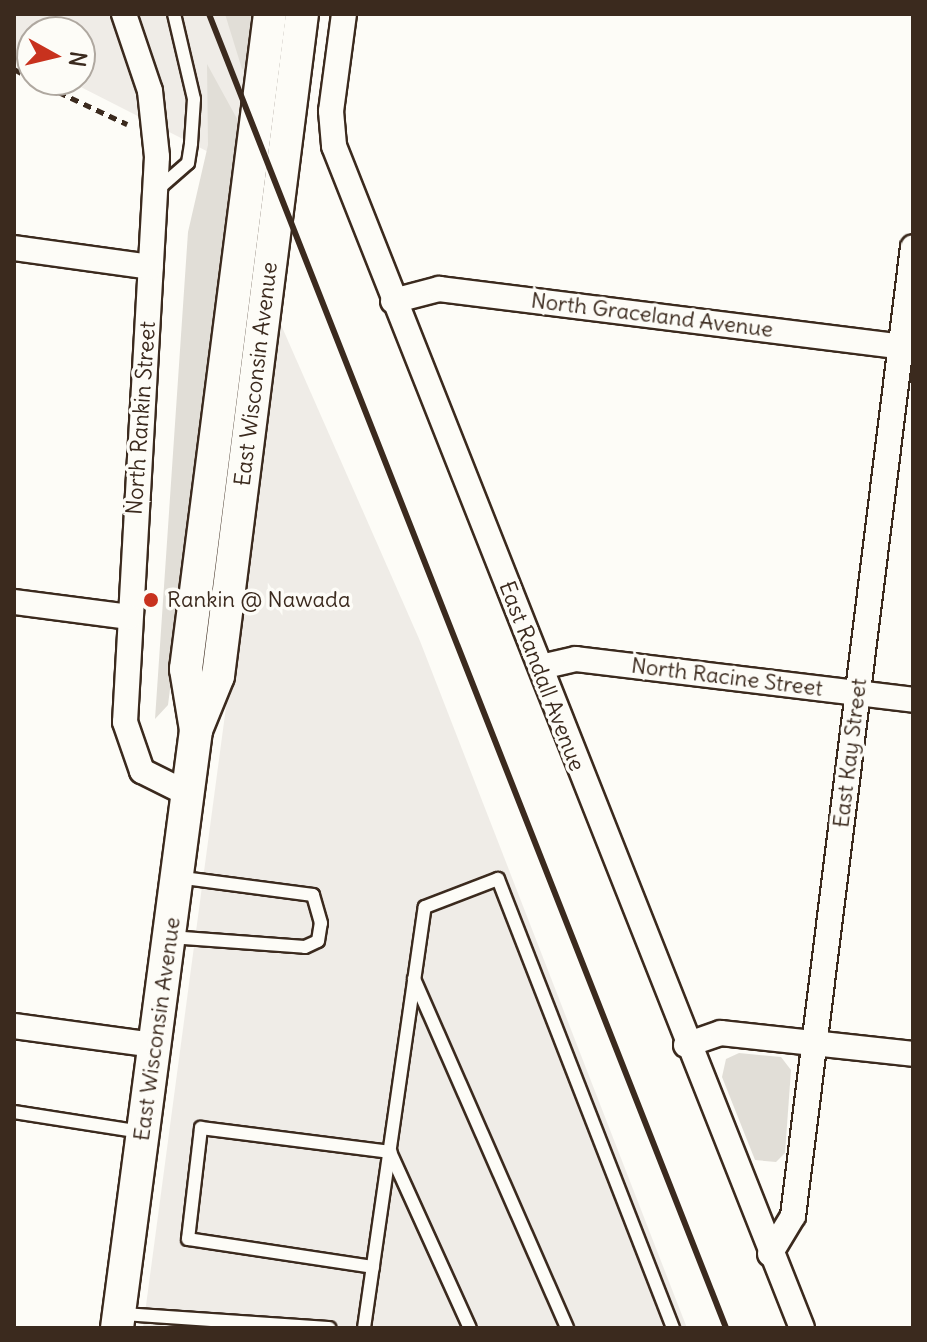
<!DOCTYPE html>
<html>
<head>
<meta charset="utf-8">
<style>
	body { margin:0 }
	#map { position:relative; width:927px; height:1342px; overflow:hidden; background:#fdfcf7; font-family:Delius,sans-serif }
	div>[style] { position:absolute }
	.built>* { inset:0; background:#efece7 }
	.green>* { inset:0; background:#e1ded7 }
	.path>* { height:5px; margin-top:-2.5px; transform-origin:0; background:repeating-linear-gradient(90deg,#3b2a1e 0 8px,transparent 0 14px) }
	.roads { filter:drop-shadow(2px 0 #3b2a1e) drop-shadow(-2px 0 #3b2a1e) drop-shadow(0 2px #3b2a1e) drop-shadow(0 -2px #3b2a1e) }
	.service>* { height:12px; margin:-6px; padding:0 6px; transform-origin:6px; border-radius:6px; background:#fdfcf7 }
	.minor>* { height:24px; margin:-12px; padding:0 12px; transform-origin:12px; border-radius:12px; background:#fdfcf7 }
	.secondary>* { height:32px; margin:-16px; padding:0 16px; transform-origin:16px; border-radius:16px; background:#fdfcf7 }
	.rail>* { height:6px; margin:-3px; padding:0 3px; transform-origin:3px; border-radius:3px; background:#3b2a1e }
	.dots>* { width:22px; height:22px; translate:-50% -50%; box-sizing:border-box; border:4px solid #fdfcf7; border-radius:50% }
	span { translate:-50% -50%; white-space:nowrap; text-align:center; line-height:1.15; -webkit-text-stroke:7px #fdfcf7; paint-order:stroke }
	.street-label { font-size:22px; color:#3b2a1e }
	.poi-label { font-size:22px; color:#3b2a1e }
	.left { translate:0 -50%; text-align:left }
	.frame { position:absolute; inset:0; border:16px solid #3b2a1e; pointer-events:none }
	.north { position:absolute; left:16px; top:16px; width:80px; height:80px; box-sizing:border-box; background:#fdfcf7; border:2px solid #afa8a0; border-radius:50%; rotate:98deg; font-size:22px; font-weight:700; line-height:32px; text-align:center; color:#3b2a1e }
	.north::after { content:''; display:block; margin:auto; width:28px; height:36px; background:#c8321e; clip-path:polygon(50% 0,100% 100%,50% 72%,0 100%) }
</style>
</head>
<body>
<div id="map">
	<div class="built">
		<div style="clip-path:polygon(14px 14px,255px 14px,236px 166px,67px 80px,80px 80px,80px 32px,32px 32px,32px 62px,14px 53px)"></div>
		<div style="clip-path:polygon(278px 318px,420px 641px,687px 1328px,143px 1328px)"></div>
	</div>
	<div class="green">
		<div style="clip-path:polygon(225px 14px,255px 14px,248px 67px,242px 69px)"></div>
		<div style="clip-path:polygon(207px 64px,241px 126px,168px 705px,155px 719px,188px 232px,208px 145px)"></div>
		<div style="clip-path:polygon(739px 1053px,781px 1057px,791px 1070px,785px 1153px,776px 1162px,755px 1160px,722px 1077px,726px 1059px)"></div>
	</div>
	<div class="path">
		<div style="left:14px;top:69px;width:21px;rotate:29deg"></div>
		<div style="left:33px;top:80px;width:104px;rotate:25.1deg"></div>
	</div>
	<div class="roads">
		<div class="service">
			<div style="left:157px;top:190px;width:41px;rotate:-41.1deg"></div>
			<div style="left:188px;top:163px;width:20px;rotate:-81deg"></div>
			<div style="left:191px;top:143px;width:44px;rotate:-86.1deg"></div>
			<div style="left:194px;top:99px;width:87px;rotate:-103.2deg"></div>
			<div style="left:170px;top:937px;width:135px;rotate:4.2deg"></div>
			<div style="left:305px;top:947px;width:14px;rotate:-25deg"></div>
			<div style="left:318px;top:941px;width:18px;rotate:-81deg"></div>
			<div style="left:321px;top:923px;width:29px;rotate:-106deg"></div>
			<div style="left:313px;top:895px;width:137px;rotate:-172.5deg"></div>
			<div style="left:414px;top:979px;width:381px;rotate:66.3deg"></div>
			<div style="left:14px;top:1112px;width:129px;rotate:8.9deg"></div>
			<div style="left:373px;top:1267px;width:187px;rotate:-171.4deg"></div>
			<div style="left:188px;top:1239px;width:112px;rotate:-83.3deg"></div>
			<div style="left:201px;top:1128px;width:191px;rotate:7.2deg"></div>
			<div style="left:390px;top:1152px;width:193px;rotate:65.6deg"></div>
			<div style="left:122px;top:1314px;width:208px;rotate:3.9deg"></div>
			<div style="left:364px;top:1328px;width:425px;rotate:-81.8deg"></div>
			<div style="left:425px;top:907px;width:78px;rotate:-21deg"></div>
			<div style="left:498px;top:879px;width:482px;rotate:68.7deg"></div>
		</div>
		<div class="minor">
			<div style="left:124px;top:14px;width:81px;rotate:71.3deg"></div>
			<div style="left:150px;top:91px;width:66px;rotate:83.9deg"></div>
			<div style="left:157px;top:157px;width:566px;rotate:93.24deg"></div>
			<div style="left:125px;top:722px;width:52px;rotate:70.9deg"></div>
			<div style="left:142px;top:771px;width:51px;rotate:26.6deg"></div>
			<div style="left:344px;top:14px;width:98px;rotate:97.6deg"></div>
			<div style="left:331px;top:111px;width:35px;rotate:85deg"></div>
			<div style="left:334px;top:146px;width:1271px;rotate:68.4deg"></div>
			<div style="left:14px;top:248px;width:138px;rotate:7.9deg"></div>
			<div style="left:393px;top:301px;width:48px;rotate:-14.6deg"></div>
			<div style="left:439px;top:289px;width:478px;rotate:7.1deg"></div>
			<div style="left:14px;top:602px;width:116px;rotate:7.4deg"></div>
			<div style="left:541px;top:667px;width:36px;rotate:-13deg"></div>
			<div style="left:576px;top:659px;width:339px;rotate:6.9deg"></div>
			<div style="left:14px;top:1026px;width:142px;rotate:7.7deg"></div>
			<div style="left:686px;top:1045px;width:37px;rotate:-19deg"></div>
			<div style="left:721px;top:1033px;width:193px;rotate:6.2deg"></div>
			<div style="left:770px;top:1254px;width:44px;rotate:-58.8deg"></div>
			<div style="left:793px;top:1216px;width:976px;rotate:-82.94deg"></div>
		</div>
		<div class="secondary">
			<div style="left:196px;top:730px;width:62px;rotate:-99.3deg"></div>
			<div style="left:186px;top:669px;width:660px;rotate:-82.69deg"></div>
			<div style="left:117px;top:1328px;width:603px;rotate:-82.47deg"></div>
			<div style="left:196px;top:730px;width:58px;rotate:-67.8deg"></div>
			<div style="left:218px;top:676px;width:667px;rotate:-82.77deg"></div>
		</div>
	</div>
	<div class="rail">
		<div style="left:209px;top:14px;width:1412px;rotate:68.52deg"></div>
	</div>
	<div class="dots">
		<div style="left:151px;top:600px;background:#c8321e"></div>
	</div>
	<div class="street-label">
		<span style="left:652px;top:315px;rotate:7deg">North Graceland Avenue</span>
		<span style="left:256px;top:374px;rotate:-83deg">East Wisconsin Avenue</span>
		<span style="left:141px;top:418px;rotate:-86deg">North Rankin Street</span>
		<span style="left:542px;top:676px;rotate:69deg">East Randall Avenue</span>
		<span style="left:727px;top:677px;rotate:7deg">North Racine Street</span>
		<span style="left:850px;top:753px;rotate:-83deg">East Kay Street</span>
		<span style="left:157px;top:1029px;rotate:-82deg">East Wisconsin Avenue</span>
	</div>
	<div class="poi-label">
		<span class="left" style="left:167px;top:600px">Rankin @ Nawada</span>
	</div>
	<div class="frame"></div>
	<div class="north">N</div>
</div>
</body>
</html>
